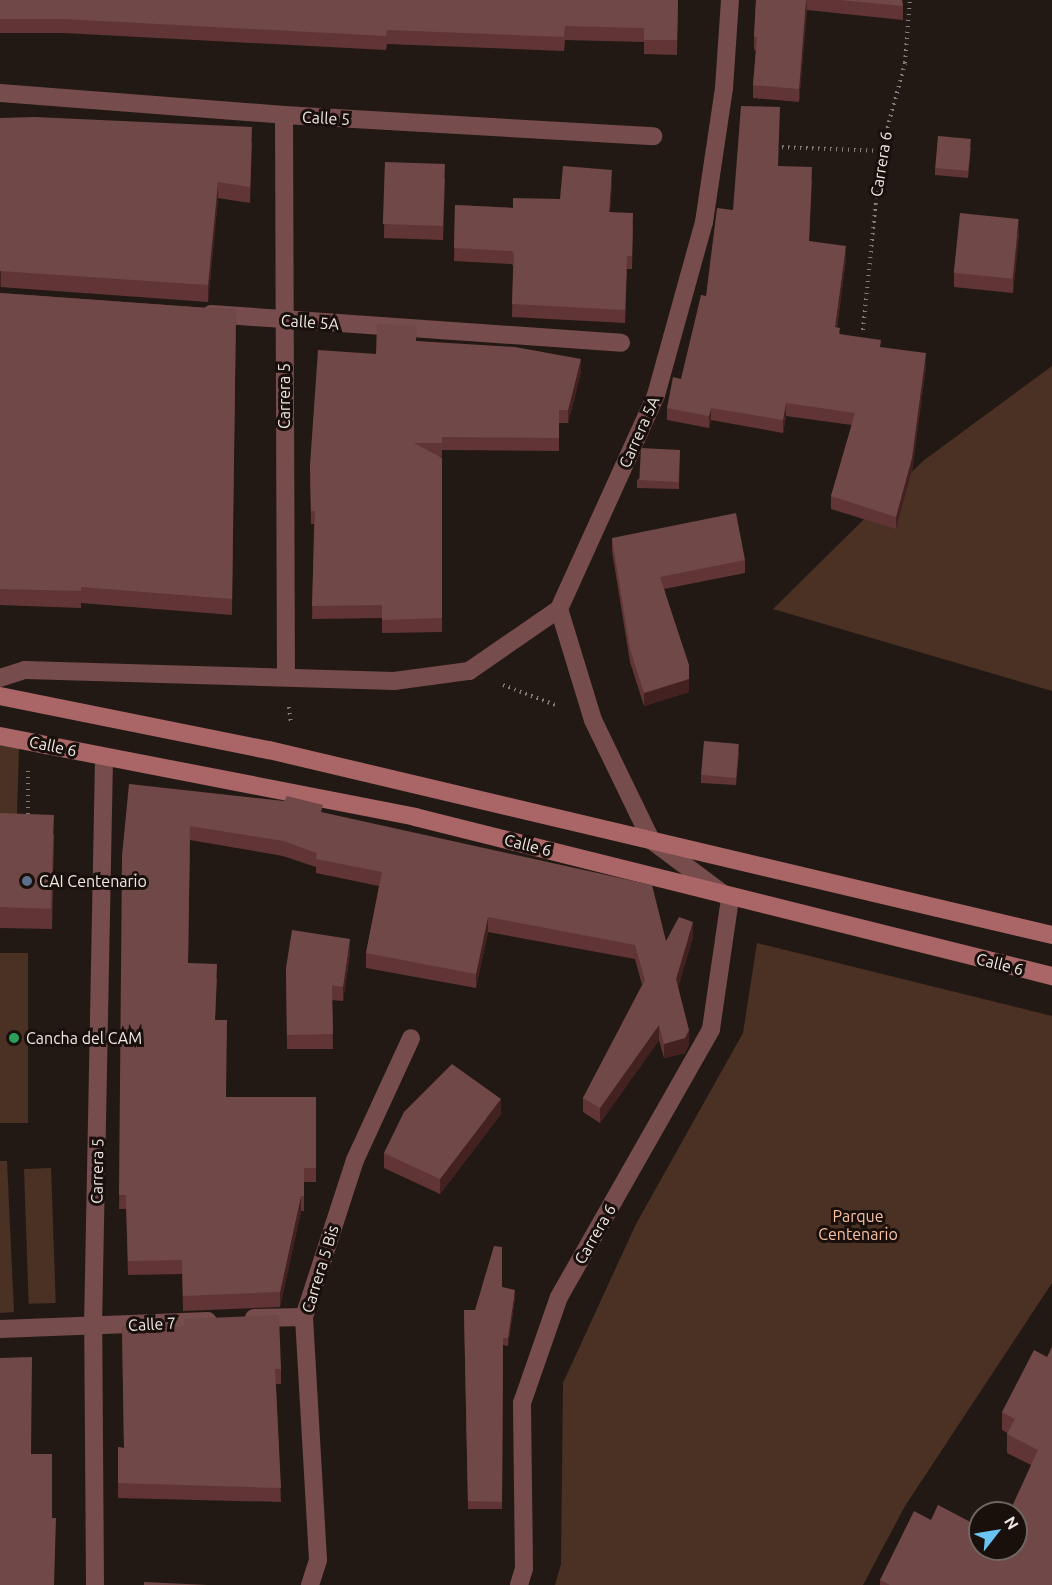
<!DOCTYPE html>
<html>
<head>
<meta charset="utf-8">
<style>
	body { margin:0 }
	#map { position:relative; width:1052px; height:1585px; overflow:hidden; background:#231914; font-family:Ubuntu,sans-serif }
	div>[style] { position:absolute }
	.green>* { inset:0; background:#4a3124; transform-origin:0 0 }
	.path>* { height:4px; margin-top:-2px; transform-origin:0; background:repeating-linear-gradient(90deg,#857c77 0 1.5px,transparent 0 6px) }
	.street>* { height:18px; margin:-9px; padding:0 9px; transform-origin:9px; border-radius:9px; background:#764c4c }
	.secondary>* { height:18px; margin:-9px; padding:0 9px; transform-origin:9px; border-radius:9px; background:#aa6667 }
	.wall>* { inset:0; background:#613535 }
	.shaded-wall>* { inset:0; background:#422120; transform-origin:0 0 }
	.building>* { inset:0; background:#704848; transform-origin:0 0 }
	.dots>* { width:16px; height:16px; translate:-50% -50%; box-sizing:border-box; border:3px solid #19100b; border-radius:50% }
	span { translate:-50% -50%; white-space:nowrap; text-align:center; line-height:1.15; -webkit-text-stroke:6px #19100b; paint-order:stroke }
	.street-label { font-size:16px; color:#efe8e4 }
	.poi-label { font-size:16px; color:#efe8e4 }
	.left { translate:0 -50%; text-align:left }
	.park-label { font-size:16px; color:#fbc0a2 }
	.north { position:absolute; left:968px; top:1501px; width:60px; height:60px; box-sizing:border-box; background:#19100b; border:2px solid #6f6662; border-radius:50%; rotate:59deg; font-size:16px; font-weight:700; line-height:24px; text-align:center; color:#efe8e4 }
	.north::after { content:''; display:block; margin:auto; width:21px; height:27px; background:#6ac3f1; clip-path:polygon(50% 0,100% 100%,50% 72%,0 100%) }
</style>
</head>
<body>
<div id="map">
	<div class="green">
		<div style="clip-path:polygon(1052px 366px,1052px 691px,773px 609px,923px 461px)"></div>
		<div style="clip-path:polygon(0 745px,19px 748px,17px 814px,0 814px)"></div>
		<div style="clip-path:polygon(757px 943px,1052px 1016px,1052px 1283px,905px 1506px,863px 1585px,555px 1585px,561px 1564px,563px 1383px,636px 1224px,743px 1033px)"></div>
		<div style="left:0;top:953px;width:28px;height:170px"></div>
		<div style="clip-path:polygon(0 1161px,7px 1161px,14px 1312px,0 1313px)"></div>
		<div style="left:51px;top:1168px;width:135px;height:27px;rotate:88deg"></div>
	</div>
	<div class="path">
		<div style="left:776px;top:147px;width:105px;rotate:2.2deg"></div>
		<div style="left:863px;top:330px;width:180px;rotate:-84.3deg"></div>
		<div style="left:881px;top:151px;width:91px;rotate:-74.7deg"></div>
		<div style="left:905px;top:63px;width:63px;rotate:-85.5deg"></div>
		<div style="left:503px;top:685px;width:59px;rotate:20.9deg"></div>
		<div style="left:289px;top:707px;width:16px;rotate:83deg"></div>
		<div style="left:28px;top:771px;width:47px;rotate:90deg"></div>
	</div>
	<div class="street">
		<div style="left:0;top:93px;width:285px;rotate:4.4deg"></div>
		<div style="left:284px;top:115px;width:370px;rotate:3.3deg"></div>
		<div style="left:284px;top:115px;width:561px;rotate:89.8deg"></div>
		<div style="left:211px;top:314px;width:411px;rotate:4deg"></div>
		<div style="left:0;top:678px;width:26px;rotate:-18deg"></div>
		<div style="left:25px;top:670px;width:369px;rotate:1.7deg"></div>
		<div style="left:394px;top:681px;width:76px;rotate:-7.6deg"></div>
		<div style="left:469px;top:671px;width:109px;rotate:-34.6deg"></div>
		<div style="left:254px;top:1318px;width:50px;rotate:-1.1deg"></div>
		<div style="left:0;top:1329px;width:208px;rotate:-2.2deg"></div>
		<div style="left:95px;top:1585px;width:258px;rotate:-90.4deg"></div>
		<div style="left:93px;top:1327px;width:569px;rotate:-88.89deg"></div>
		<div style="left:310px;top:1585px;width:26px;rotate:-72deg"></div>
		<div style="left:318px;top:1560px;width:243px;rotate:-93.3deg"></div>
		<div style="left:304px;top:1317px;width:165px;rotate:-72deg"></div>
		<div style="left:355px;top:1160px;width:134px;rotate:-65.3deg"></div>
		<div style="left:519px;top:1585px;width:17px;rotate:-73deg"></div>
		<div style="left:524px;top:1569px;width:166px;rotate:-90.7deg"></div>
		<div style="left:522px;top:1403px;width:112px;rotate:-70.8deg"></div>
		<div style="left:559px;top:1297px;width:308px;rotate:-60.4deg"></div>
		<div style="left:711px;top:1029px;width:131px;rotate:-81.7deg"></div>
		<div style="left:730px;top:899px;width:99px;rotate:-143.2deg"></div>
		<div style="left:651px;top:840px;width:133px;rotate:-115.8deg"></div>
		<div style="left:593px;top:720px;width:116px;rotate:-107deg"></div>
		<div style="left:559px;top:609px;width:235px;rotate:-65.6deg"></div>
		<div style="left:656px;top:395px;width:180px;rotate:-74.5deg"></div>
		<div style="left:704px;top:222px;width:135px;rotate:-81.5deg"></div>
		<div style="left:724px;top:88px;width:88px;rotate:-86.1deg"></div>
	</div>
	<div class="secondary">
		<div style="left:0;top:696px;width:274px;rotate:11.4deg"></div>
		<div style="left:269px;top:750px;width:805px;rotate:13.29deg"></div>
		<div style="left:0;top:736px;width:423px;rotate:11deg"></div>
		<div style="left:415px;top:817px;width:657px;rotate:14.02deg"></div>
	</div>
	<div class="wall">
		<div style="clip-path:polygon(0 0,678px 0,677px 55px,644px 54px,644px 42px,565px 40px,564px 51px,387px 44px,386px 50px,64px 33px,0 33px)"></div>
		<div style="clip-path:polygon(756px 0,902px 0,903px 6px,903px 20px,807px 10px,799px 102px,753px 98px,753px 85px,756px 51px,754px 50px,754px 37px)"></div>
		<div style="clip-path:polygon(0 118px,252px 143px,250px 203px,218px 198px,208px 302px,0 287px)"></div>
		<div style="clip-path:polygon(971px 147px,968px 178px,935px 175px,935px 168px)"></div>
		<div style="clip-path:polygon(385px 162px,445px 179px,443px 240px,384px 238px)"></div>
		<div style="clip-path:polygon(779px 166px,812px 180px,809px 241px,846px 259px,837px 328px,840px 334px,881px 348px,926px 366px,912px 471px,896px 529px,831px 509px,831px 496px,852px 425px,786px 416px,783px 433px,711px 420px,709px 428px,667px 420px,667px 408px,681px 379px,733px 210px)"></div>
		<div style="clip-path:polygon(612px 182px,610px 212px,633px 225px,632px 269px,627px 269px,625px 323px,512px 317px,513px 266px,512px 264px,454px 261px,455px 205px,513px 208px,560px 199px)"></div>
		<div style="clip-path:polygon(1019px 233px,1013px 293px,954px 287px,954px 273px)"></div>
		<div style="clip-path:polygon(0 293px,236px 310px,232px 615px,81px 603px,81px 608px,0 605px)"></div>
		<div style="clip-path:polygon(417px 341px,581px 372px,568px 423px,559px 423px,559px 451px,442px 450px,442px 457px,439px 456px,442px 458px,442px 632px,382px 633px,382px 618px,312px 619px,314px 524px,311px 524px,310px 465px,376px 354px)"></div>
		<div style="clip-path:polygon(680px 450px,679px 489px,637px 488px,637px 480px)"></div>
		<div style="clip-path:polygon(612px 538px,745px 560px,745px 573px,664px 589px,689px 692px,644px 706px,630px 662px,612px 551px)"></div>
		<div style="clip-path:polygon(739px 751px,736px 785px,701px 783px,701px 775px)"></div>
		<div style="clip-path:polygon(129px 784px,323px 813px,666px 941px,693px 937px,678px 987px,689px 1044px,685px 1053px,664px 1058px,659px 1040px,600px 1123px,583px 1112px,583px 1098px,642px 985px,635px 959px,488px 932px,476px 988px,366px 968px,366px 953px,379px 886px,316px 873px,316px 867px,283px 856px,190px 840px,188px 963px,217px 979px,215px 1020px,226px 1097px,316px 1097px,316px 1182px,304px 1182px,304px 1211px,301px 1211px,280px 1307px,183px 1311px,182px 1274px,128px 1275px,126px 1209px,119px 1209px)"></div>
		<div style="clip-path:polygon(0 813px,54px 835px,52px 929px,0 928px)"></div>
		<div style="clip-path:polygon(350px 953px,343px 1001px,332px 1000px,333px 1049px,287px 1049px,286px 968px)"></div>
		<div style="clip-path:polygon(501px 1114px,440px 1194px,384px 1168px,384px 1153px)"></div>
		<div style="clip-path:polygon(502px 1287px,515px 1298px,508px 1346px,503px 1345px,502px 1509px,468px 1509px,464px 1310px,475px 1310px)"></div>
		<div style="clip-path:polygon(122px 1326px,281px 1369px,281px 1384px,276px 1384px,281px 1502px,118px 1498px,118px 1447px,124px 1448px)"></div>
		<div style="clip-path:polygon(1047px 1357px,1052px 1585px,880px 1585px,880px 1580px,931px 1520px,1016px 1549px,1031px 1465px,1007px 1453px,1007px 1433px,1002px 1430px,1002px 1412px)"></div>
	</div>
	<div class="shaded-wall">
		<div style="clip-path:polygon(806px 0,807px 10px,799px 102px,799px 89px)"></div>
		<div style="clip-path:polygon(612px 170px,612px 182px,609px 224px,609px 212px)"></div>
		<div style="clip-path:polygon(218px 182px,218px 198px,208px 302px,208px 285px)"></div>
		<div style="clip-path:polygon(1019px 219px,1019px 233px,1013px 293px,1013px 279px)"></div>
		<div style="clip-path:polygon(846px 246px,846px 259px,835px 340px,835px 327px)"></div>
		<div style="left:1px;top:270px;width:17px;height:1px;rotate:90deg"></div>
		<div style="clip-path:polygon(926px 353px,926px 366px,912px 471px,896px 529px,896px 517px)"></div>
		<div style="clip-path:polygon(581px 359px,581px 372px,568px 423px,568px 410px)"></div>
		<div style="clip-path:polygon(786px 403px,786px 416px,783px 433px,783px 420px)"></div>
		<div style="clip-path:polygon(711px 408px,711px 420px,709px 428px,709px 416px)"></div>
		<div style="clip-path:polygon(689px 679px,689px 692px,644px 706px,644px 693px)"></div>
		<div style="clip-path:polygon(488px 917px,488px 932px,476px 988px,476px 974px)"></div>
		<div style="clip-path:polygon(693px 922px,693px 937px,676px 994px,676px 979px)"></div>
		<div style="clip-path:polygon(350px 939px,350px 953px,343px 1001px,343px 987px)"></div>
		<div style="clip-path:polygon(659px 1025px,659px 1040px,600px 1123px,600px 1108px)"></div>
		<div style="clip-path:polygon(689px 1030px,689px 1044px,685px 1053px,664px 1058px,664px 1044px)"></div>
		<div style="clip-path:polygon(501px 1099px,501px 1114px,440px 1194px,440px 1179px)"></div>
		<div style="clip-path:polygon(301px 1196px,301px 1211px,280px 1307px,280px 1292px)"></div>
		<div style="clip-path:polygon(515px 1290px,515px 1298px,508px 1346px,508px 1338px)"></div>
	</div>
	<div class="building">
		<div style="clip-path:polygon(0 0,678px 0,677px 40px,644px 40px,644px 28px,565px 26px,564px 37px,387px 30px,386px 36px,64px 19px,0 19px)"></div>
		<div style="clip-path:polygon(756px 0,806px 0,799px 89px,753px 85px,757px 37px,754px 37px)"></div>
		<div style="clip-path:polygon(839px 0,902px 0,903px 6px)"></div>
		<div style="clip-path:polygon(741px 106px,780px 107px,778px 166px,812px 167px,809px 241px,846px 246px,835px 327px,840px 328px,839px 334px,881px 340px,880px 347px,926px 353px,912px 458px,896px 517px,831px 496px,855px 413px,786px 403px,783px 420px,711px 408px,709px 416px,667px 408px,673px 377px,681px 379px,701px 295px,706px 296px,717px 208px,733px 210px)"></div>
		<div style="clip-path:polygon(35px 117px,252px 127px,250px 187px,218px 182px,208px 285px,0 271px,0 118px)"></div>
		<div style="left:938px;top:136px;width:33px;height:32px;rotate:5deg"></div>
		<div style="left:385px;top:162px;width:60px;height:62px;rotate:2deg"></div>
		<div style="clip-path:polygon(563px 166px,612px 170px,609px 212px,633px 213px,632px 256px,627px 256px,625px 310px,512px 304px,514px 254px,512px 251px,454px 248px,455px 205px,513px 208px,513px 198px,560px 199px)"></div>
		<div style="left:960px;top:213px;width:59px;height:60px;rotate:6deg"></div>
		<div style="clip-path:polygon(0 293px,236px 310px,232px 599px,81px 587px,81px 591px,0 589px)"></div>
		<div style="clip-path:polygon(377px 324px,417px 326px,416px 341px,515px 347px,581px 359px,568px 410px,559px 410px,559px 438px,442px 437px,442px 443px,414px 443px,442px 458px,442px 618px,382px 620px,382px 605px,312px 606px,315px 511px,311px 511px,310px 465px,318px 350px,376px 354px)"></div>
		<div style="left:641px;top:448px;width:39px;height:32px;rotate:3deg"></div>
		<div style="clip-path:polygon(736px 513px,745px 560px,660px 577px,689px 665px,689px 679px,644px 693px,630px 649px,612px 538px)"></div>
		<div style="left:704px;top:741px;width:35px;height:34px;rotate:5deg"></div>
		<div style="clip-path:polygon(129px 784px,284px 801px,287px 796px,323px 805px,321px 812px,652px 885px,666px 941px,679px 917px,693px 922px,676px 979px,689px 1030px,685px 1038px,664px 1044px,659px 1025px,600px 1108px,583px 1098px,645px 980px,635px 945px,488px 917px,476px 974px,366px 953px,382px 872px,316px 859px,317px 853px,283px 841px,190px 826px,188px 963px,217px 964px,215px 1020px,227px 1020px,226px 1097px,316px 1097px,316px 1168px,304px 1168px,304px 1196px,301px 1196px,280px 1292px,183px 1296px,182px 1260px,128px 1261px,126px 1195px,119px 1195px,122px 856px)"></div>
		<div style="left:0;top:813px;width:54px;height:94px;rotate:2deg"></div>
		<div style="clip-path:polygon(292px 930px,350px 939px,343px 987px,332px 985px,333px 1034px,287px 1035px,286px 968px)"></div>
		<div style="clip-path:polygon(452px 1064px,501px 1099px,440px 1179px,384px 1153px,404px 1112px)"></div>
		<div style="clip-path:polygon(494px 1246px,502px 1247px,502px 1287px,515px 1290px,508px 1338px,503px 1338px,502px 1502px,468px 1501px,464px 1310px,475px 1310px)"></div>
		<div style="clip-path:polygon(279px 1315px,281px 1369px,275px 1369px,281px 1488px,118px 1483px,118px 1447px,124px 1448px,122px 1326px,184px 1326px,184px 1319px)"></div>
		<div style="clip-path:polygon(1052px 1347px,1052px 1585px,890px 1585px,880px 1580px,914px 1511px,931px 1520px,938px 1505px,980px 1527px,980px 1549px,1016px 1549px,1016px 1513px,1009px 1513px,1038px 1450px,1007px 1434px,1015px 1419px,1002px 1412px,1034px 1350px,1047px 1357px)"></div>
		<div style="clip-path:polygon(32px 1357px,31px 1454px,52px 1454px,52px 1518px,56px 1518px,54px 1585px,0 1585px,0 1358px)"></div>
		<div style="clip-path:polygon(144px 1582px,208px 1585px,144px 1585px)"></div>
	</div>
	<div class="dots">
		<div style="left:27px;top:881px;background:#5c6f8a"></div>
		<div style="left:14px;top:1038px;background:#2e9e5b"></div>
	</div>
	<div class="street-label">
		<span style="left:326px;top:118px;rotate:3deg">Calle 5</span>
		<span style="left:881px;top:164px;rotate:-81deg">Carrera 6</span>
		<span style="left:310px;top:322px;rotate:4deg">Calle 5A</span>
		<span style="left:284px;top:396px;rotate:-90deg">Carrera 5</span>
		<span style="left:639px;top:432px;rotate:-66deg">Carrera 5A</span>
		<span style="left:53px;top:746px;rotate:12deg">Calle 6</span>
		<span style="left:528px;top:845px;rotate:14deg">Calle 6</span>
		<span style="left:1000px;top:964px;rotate:14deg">Calle 6</span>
		<span style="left:97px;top:1171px;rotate:-89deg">Carrera 5</span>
		<span style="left:595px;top:1234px;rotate:-60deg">Carrera 6</span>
		<span style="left:320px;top:1269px;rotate:-73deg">Carrera 5 Bis</span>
		<span style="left:152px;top:1324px;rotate:-3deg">Calle 7</span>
	</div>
	<div class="poi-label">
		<span class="left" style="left:39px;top:881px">CAI Centenario</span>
		<span class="left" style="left:26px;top:1038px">Cancha del CAM</span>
	</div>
	<div class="park-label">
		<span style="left:858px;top:1225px">Parque<br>Centenario</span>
	</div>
	<div class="north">N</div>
</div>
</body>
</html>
